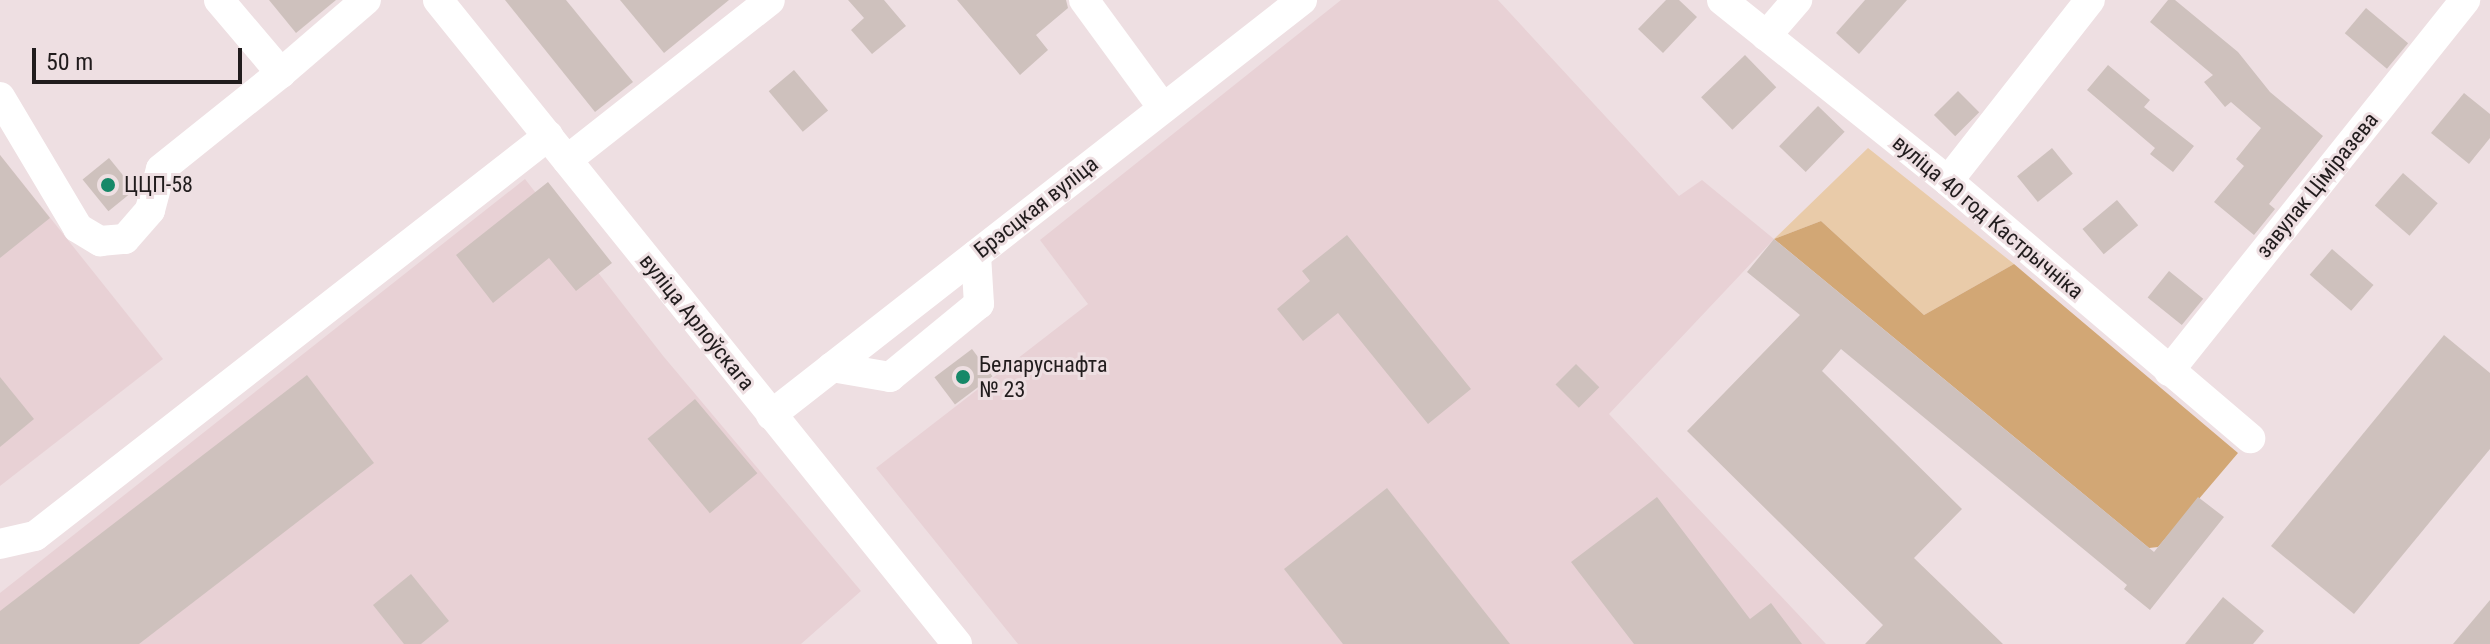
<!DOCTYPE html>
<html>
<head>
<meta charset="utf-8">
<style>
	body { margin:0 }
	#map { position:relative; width:2490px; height:644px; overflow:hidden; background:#eedfe2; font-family:"Roboto Condensed",sans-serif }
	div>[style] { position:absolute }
	.built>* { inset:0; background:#e8d1d5 }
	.green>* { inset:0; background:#e9cba9 }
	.forest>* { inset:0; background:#d2a775 }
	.building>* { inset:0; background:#cec1bd; transform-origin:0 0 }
	.minor>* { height:30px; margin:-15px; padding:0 15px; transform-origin:15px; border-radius:15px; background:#fff }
	.dots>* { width:22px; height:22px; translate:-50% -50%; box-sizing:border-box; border:4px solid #eedfe2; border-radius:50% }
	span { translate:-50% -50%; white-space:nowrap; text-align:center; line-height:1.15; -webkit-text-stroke:6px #eedfe2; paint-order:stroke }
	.poi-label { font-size:22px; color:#211c1d }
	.left { translate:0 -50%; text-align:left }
	.street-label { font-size:22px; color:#211c1d }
	.scale { position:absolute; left:32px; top:48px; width:210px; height:36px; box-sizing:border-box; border:4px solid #211c1d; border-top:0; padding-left:10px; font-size:24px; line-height:28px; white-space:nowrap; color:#211c1d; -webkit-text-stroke:6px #eedfe2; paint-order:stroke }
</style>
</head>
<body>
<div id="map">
	<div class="built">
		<div style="clip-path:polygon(1341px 0,1498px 0,1679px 196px,1702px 180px,1774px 239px,1609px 414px,1826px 644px,1018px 644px,876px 468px,1088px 304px,1040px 240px)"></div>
		<div style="clip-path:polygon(0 155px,163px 359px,0 486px)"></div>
		<div style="clip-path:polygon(525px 179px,664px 357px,861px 591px,801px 644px,0 644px,0 593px)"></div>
	</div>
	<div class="green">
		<div style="clip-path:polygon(1868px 148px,2014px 264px,1924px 315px,1821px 221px,1774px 239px)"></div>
	</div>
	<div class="forest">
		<div style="clip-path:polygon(1821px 221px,1924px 315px,2014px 264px,2238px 453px,2158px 547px,2149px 548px,1774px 239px)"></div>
	</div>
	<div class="building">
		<div style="clip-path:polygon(269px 0,336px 0,296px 33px)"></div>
		<div style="clip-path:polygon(505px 0,566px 0,633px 82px,595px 112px)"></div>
		<div style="clip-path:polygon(620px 0,729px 0,664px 53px)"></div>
		<div style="clip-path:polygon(848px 0,884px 0,906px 26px,872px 54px,851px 30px,864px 18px)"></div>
		<div style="clip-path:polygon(957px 0,1066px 0,1068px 8px,1036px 35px,1048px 50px,1020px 75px)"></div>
		<div style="clip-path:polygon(1666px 0,1679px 0,1697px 17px,1663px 53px,1638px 29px)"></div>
		<div style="clip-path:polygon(1865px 0,1907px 0,1859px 54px,1836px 33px)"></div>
		<div style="clip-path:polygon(2168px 0,2175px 0,2238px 52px,2270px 92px,2323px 136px,2269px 204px,2275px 209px,2254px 235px,2214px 202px,2244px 166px,2236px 159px,2261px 128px,2231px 102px,2225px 107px,2204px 82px,2213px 75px,2150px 22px)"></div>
		<div style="left:2366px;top:8px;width:55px;height:33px;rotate:40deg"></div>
		<div style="left:1745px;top:55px;width:45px;height:61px;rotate:46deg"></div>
		<div style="clip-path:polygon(2108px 65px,2150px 100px,2144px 107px,2194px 146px,2173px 172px,2150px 154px,2155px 148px,2087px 90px)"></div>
		<div style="left:794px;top:70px;width:53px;height:33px;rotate:50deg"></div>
		<div style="left:1958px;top:91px;width:30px;height:34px;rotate:45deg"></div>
		<div style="clip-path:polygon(2464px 93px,2490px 114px,2490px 138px,2469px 164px,2431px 133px)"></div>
		<div style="left:1818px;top:106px;width:37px;height:56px;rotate:44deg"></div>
		<div style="left:2052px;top:148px;width:33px;height:45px;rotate:51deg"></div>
		<div style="clip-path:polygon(0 155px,50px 218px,0 258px)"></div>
		<div style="left:109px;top:158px;width:41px;height:34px;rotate:51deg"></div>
		<div style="left:2403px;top:173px;width:46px;height:43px;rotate:41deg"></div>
		<div style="clip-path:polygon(548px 182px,612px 263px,576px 291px,549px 258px,493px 303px,456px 255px)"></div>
		<div style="left:2117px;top:200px;width:33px;height:45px;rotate:50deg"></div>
		<div style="clip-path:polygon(1347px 235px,1471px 389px,1428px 424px,1338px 313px,1303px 341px,1277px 309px,1310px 281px,1302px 271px)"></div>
		<div style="clip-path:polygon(1774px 239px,2154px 552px,2198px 497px,2224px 517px,2150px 610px,2124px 589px,2127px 585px,1841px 349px,1822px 371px,1962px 509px,1914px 558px,2003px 644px,1865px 644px,1883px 625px,1687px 431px,1800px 315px,1747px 272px)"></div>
		<div style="left:2332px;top:249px;width:55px;height:34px;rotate:41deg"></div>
		<div style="left:2169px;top:271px;width:44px;height:34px;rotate:39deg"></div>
		<div style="clip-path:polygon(2444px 335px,2490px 373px,2490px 449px,2354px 614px,2271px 546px)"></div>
		<div style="left:972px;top:349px;width:34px;height:47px;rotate:53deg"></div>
		<div style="left:1576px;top:364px;width:33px;height:29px;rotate:45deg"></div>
		<div style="clip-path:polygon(307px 375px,374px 463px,139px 644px,0 644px,0 611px)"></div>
		<div style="clip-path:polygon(0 377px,34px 419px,0 447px)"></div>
		<div style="left:695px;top:399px;width:97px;height:62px;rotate:50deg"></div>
		<div style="clip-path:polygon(1387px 488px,1510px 644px,1343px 644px,1284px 569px)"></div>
		<div style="clip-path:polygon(1657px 497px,1750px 619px,1771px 603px,1802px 644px,1634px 644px,1571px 562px)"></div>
		<div style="clip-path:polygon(411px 574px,449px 621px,421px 644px,404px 644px,373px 605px)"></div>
		<div style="clip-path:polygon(2223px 597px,2264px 631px,2253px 644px,2185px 644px)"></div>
		<div style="clip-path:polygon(2490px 600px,2490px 644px,2453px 644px)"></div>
	</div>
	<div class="minor">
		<div style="left:219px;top:0;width:96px;rotate:49.7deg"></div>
		<div style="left:281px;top:73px;width:112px;rotate:-40.7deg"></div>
		<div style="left:438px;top:0;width:827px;rotate:51.13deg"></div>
		<div style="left:1084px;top:0;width:134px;rotate:53.8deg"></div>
		<div style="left:1722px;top:0;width:290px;rotate:38.7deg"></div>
		<div style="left:1948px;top:181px;width:397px;rotate:40.4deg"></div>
		<div style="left:1766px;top:36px;width:48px;rotate:-49.3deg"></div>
		<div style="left:0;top:97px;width:152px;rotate:59.2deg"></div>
		<div style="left:78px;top:228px;width:26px;rotate:31deg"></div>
		<div style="left:100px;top:241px;width:25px;rotate:-5deg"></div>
		<div style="left:125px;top:239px;width:38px;rotate:-49deg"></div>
		<div style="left:150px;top:210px;width:42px;rotate:-75deg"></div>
		<div style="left:161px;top:169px;width:154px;rotate:-38.7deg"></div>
		<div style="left:567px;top:160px;width:258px;rotate:-38.2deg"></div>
		<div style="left:1948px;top:181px;width:230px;rotate:-51.9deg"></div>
		<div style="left:832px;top:367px;width:59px;rotate:9.8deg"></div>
		<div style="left:890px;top:377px;width:115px;rotate:-39.4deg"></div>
		<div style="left:979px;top:304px;width:49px;rotate:-93.5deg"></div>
		<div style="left:2169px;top:371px;width:475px;rotate:-51.4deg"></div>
		<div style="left:771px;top:415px;width:674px;rotate:-38.01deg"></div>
		<div style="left:0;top:544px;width:36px;rotate:-13deg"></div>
		<div style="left:35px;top:536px;width:651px;rotate:-37.94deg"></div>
	</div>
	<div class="dots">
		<div style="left:108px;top:185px;background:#168868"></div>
		<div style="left:963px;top:377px;background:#168868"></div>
	</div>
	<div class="poi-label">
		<span class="left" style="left:124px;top:185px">ЦЦП-58</span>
		<span class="left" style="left:979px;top:377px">Беларуснафта<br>№ 23</span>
	</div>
	<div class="street-label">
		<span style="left:2317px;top:185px;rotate:-51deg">завулак Ціміразева</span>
		<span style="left:1036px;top:207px;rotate:-38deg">Брэсцкая вуліца</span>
		<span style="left:1988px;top:217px;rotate:40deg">вуліца 40 год Кастрычніка</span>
		<span style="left:697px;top:322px;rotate:51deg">вуліца Арлоўскага</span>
	</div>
	<div class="scale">50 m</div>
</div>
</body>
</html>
